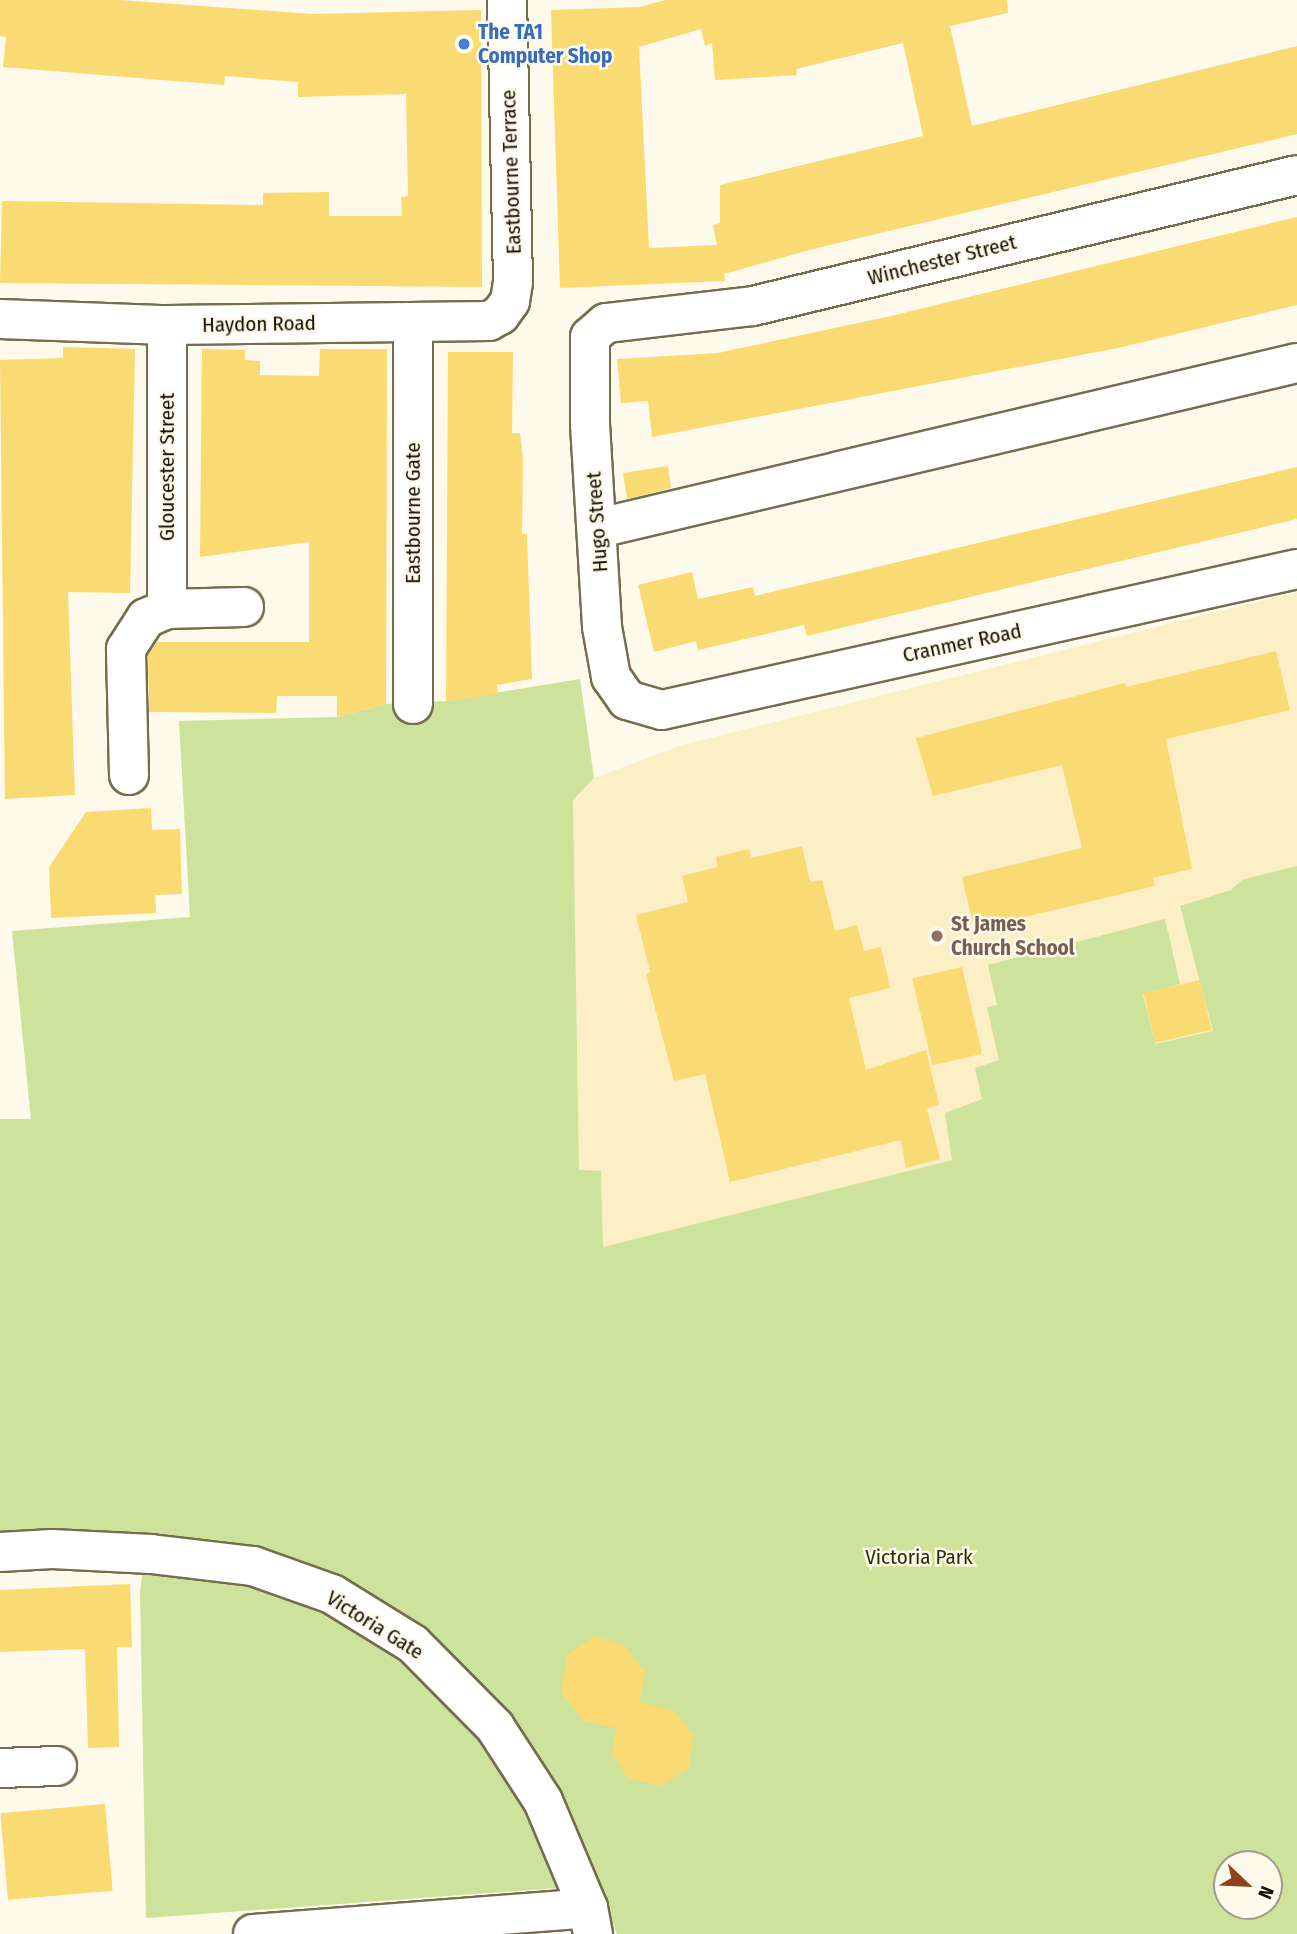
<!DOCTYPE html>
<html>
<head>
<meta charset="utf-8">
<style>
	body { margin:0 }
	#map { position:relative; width:1297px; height:1934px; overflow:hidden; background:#fdf9eb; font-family:"Fira Sans Condensed",sans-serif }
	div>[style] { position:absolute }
	.built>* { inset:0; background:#fceec5 }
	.green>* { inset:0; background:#cde29a }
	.building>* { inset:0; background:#fada72; transform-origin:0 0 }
	.roads { filter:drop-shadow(2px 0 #766c4e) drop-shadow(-2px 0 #766c4e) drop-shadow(0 2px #766c4e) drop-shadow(0 -2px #766c4e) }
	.minor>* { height:38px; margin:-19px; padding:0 19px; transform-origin:19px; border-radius:19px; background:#fff }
	.dots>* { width:19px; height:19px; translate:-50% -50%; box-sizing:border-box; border:4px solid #fdf9eb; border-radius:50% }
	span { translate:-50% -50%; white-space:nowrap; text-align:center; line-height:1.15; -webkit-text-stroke:5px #fdf9eb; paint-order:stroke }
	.shop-label { font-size:21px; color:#366cbe; font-weight:700 }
	.left { translate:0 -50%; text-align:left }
	.street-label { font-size:21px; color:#141005 }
	.education-label { font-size:21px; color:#785e54; font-weight:700 }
	.park-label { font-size:21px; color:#273107 }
	.north { position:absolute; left:1213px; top:1850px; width:70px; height:70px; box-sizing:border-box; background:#fdf9eb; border:2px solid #a09c8f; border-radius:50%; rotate:113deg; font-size:19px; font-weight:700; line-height:28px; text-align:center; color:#141005 }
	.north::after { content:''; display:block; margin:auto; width:24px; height:32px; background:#8a451b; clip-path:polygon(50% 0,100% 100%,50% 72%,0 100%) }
</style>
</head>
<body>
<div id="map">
	<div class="built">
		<div style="clip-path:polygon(1297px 592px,1297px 1073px,603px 1247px,601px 1172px,579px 1171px,573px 800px,594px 778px,682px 745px)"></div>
	</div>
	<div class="green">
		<div style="clip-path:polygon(evenodd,580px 679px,594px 778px,573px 800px,579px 1170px,601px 1171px,603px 1247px,952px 1160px,945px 1113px,982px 1099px,975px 1068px,999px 1060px,987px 1007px,997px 1005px,988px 965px,1165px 919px,1180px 984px,1143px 994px,1155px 1044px,1213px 1031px,1180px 906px,1231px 890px,1242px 880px,1297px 866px,1297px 1934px,617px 1934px,599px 1885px,146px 1918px,140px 1591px,147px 1541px,0 1533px,0 1119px,31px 1119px,12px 931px,190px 917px,179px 721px,337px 717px,386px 704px,446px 701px,580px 679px,1227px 1864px,1269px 1864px,1269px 1906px,1227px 1906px,1227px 1864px)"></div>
	</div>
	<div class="building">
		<div style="clip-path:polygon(0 0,120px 0,312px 14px,481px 10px,482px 287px,0 283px,2px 201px,263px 205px,263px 193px,329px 192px,329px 216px,402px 216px,401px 197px,408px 196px,406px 94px,298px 97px,298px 82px,225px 76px,224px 85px,3px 67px,6px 37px,0 36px)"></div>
		<div style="clip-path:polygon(evenodd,665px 0,1007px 0,1008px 13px,950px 26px,972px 126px,1297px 46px,1297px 134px,813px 249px,724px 274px,725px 281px,560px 288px,551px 10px,640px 7px,665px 0,701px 29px,705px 46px,712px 43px,715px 80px,797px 75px,796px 69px,903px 43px,923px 136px,720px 185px,720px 223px,713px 225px,717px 245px,649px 248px,639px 47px,701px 29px)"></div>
		<div style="clip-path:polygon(1297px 217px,1297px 305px,1118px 348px,652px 437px,648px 401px,621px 403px,617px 359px,718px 353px,891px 316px)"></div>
		<div style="clip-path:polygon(63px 347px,135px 349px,130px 593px,68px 592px,75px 795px,5px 799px,0 360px,63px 358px)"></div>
		<div style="clip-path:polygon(202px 349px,245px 350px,245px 360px,260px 361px,260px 375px,319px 376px,320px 349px,387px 349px,386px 704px,337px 717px,337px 696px,277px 696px,276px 713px,149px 712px,148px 655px,157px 642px,309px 642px,309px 542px,200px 557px)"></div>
		<div style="clip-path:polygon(448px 352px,513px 352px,512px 433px,520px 433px,523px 460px,522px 534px,527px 534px,532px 679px,497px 685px,498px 694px,446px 701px)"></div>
		<div style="clip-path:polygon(668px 466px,671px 488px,627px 499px,623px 473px)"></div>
		<div style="clip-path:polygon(1297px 467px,1297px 519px,807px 636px,804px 625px,698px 650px,696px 641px,654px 652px,638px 585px,692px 572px,698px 599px,753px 587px,755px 596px)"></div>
		<div style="clip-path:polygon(1276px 651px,1290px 710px,1166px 739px,1192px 869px,1153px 878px,1155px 886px,974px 929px,962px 877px,1082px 848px,1062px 765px,933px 796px,916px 738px,1125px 683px,1126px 687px)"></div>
		<div style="clip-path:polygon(151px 808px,152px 830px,180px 829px,182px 894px,155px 895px,156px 913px,51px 918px,49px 867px,86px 812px)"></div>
		<div style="clip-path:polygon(802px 846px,810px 882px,822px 880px,835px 931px,857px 925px,864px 951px,881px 947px,890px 988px,849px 998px,866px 1070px,926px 1050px,939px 1104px,927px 1109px,940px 1159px,906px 1168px,901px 1140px,730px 1182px,705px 1074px,674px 1081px,646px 974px,650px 972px,636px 915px,688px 902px,682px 876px,718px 867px,716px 857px,749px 849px,751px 858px)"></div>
		<div style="left:962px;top:967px;width:89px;height:51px;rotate:77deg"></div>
		<div style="left:1200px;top:980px;width:51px;height:58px;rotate:77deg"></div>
		<div style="clip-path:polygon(130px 1584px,132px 1647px,117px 1647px,119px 1747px,88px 1748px,85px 1649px,0 1652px,0 1590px)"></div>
		<div style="clip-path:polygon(595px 1636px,625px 1645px,645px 1673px,639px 1702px,674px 1710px,693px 1735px,689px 1767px,661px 1786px,628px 1778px,612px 1754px,616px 1728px,583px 1721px,561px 1692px,568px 1654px)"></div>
		<div style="left:105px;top:1804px;width:87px;height:105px;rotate:85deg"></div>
	</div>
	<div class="roads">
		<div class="minor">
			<div style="left:1297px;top:175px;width:560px;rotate:166.46deg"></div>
			<div style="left:753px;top:306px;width:148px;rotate:173.4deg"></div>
			<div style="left:606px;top:323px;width:21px;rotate:139deg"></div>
			<div style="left:590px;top:337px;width:87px;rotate:90deg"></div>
			<div style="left:590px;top:424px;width:203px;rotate:86.6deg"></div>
			<div style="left:602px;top:627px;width:51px;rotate:79.8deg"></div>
			<div style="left:611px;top:677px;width:28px;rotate:55deg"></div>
			<div style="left:627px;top:700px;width:36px;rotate:16deg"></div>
			<div style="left:662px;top:710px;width:650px;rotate:-12.52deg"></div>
			<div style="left:0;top:319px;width:167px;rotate:2.1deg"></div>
			<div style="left:167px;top:325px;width:322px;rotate:-0.7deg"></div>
			<div style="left:489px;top:321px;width:13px;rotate:-29deg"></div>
			<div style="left:500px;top:315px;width:17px;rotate:-54deg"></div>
			<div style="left:510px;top:301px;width:19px;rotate:-81deg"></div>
			<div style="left:513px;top:282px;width:282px;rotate:-91.2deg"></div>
			<div style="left:599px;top:528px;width:717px;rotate:-13.3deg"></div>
			<div style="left:167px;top:609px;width:284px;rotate:-90deg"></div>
			<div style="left:413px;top:704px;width:382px;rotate:-90deg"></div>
			<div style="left:129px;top:775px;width:126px;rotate:-91.4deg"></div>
			<div style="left:126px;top:649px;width:37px;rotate:-57deg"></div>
			<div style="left:146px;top:618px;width:23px;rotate:-23deg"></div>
			<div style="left:167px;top:609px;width:77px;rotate:-1.5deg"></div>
			<div style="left:0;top:1552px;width:52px;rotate:-3.3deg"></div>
			<div style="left:52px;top:1549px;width:99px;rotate:2.9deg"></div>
			<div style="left:151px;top:1554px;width:103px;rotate:6.7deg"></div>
			<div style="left:253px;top:1566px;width:84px;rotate:19.5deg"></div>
			<div style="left:332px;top:1594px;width:95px;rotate:31.7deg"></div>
			<div style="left:413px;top:1644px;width:117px;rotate:45.3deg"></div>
			<div style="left:495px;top:1727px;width:88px;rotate:57deg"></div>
			<div style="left:543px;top:1801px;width:116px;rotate:67.2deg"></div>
			<div style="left:588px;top:1908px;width:26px;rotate:79deg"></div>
			<div style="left:0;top:1768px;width:57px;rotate:-2deg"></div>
			<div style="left:253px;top:1934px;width:336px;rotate:-4.4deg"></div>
		</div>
	</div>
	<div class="dots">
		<div style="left:464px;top:44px;background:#3f7fe0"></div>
		<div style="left:937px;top:936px;background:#8d6e63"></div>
	</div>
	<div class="shop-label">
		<span class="left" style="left:478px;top:44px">The TA1<br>Computer Shop</span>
	</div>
	<div class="street-label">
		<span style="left:511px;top:172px;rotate:-92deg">Eastbourne Terrace</span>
		<span style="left:942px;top:260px;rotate:-14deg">Winchester Street</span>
		<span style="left:259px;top:324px;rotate:-1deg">Haydon Road</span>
		<span style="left:167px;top:467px;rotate:-90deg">Gloucester Street</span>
		<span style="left:413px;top:513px;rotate:-90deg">Eastbourne Gate</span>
		<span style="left:597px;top:522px;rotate:-94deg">Hugo Street</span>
		<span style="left:962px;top:643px;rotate:-12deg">Cranmer Road</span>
		<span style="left:375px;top:1625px;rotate:32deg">Victoria Gate</span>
	</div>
	<div class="education-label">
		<span class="left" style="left:951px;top:936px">St James<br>Church School</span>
	</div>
	<div class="park-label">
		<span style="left:919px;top:1557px">Victoria Park</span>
	</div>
	<div class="north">N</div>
</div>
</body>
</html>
